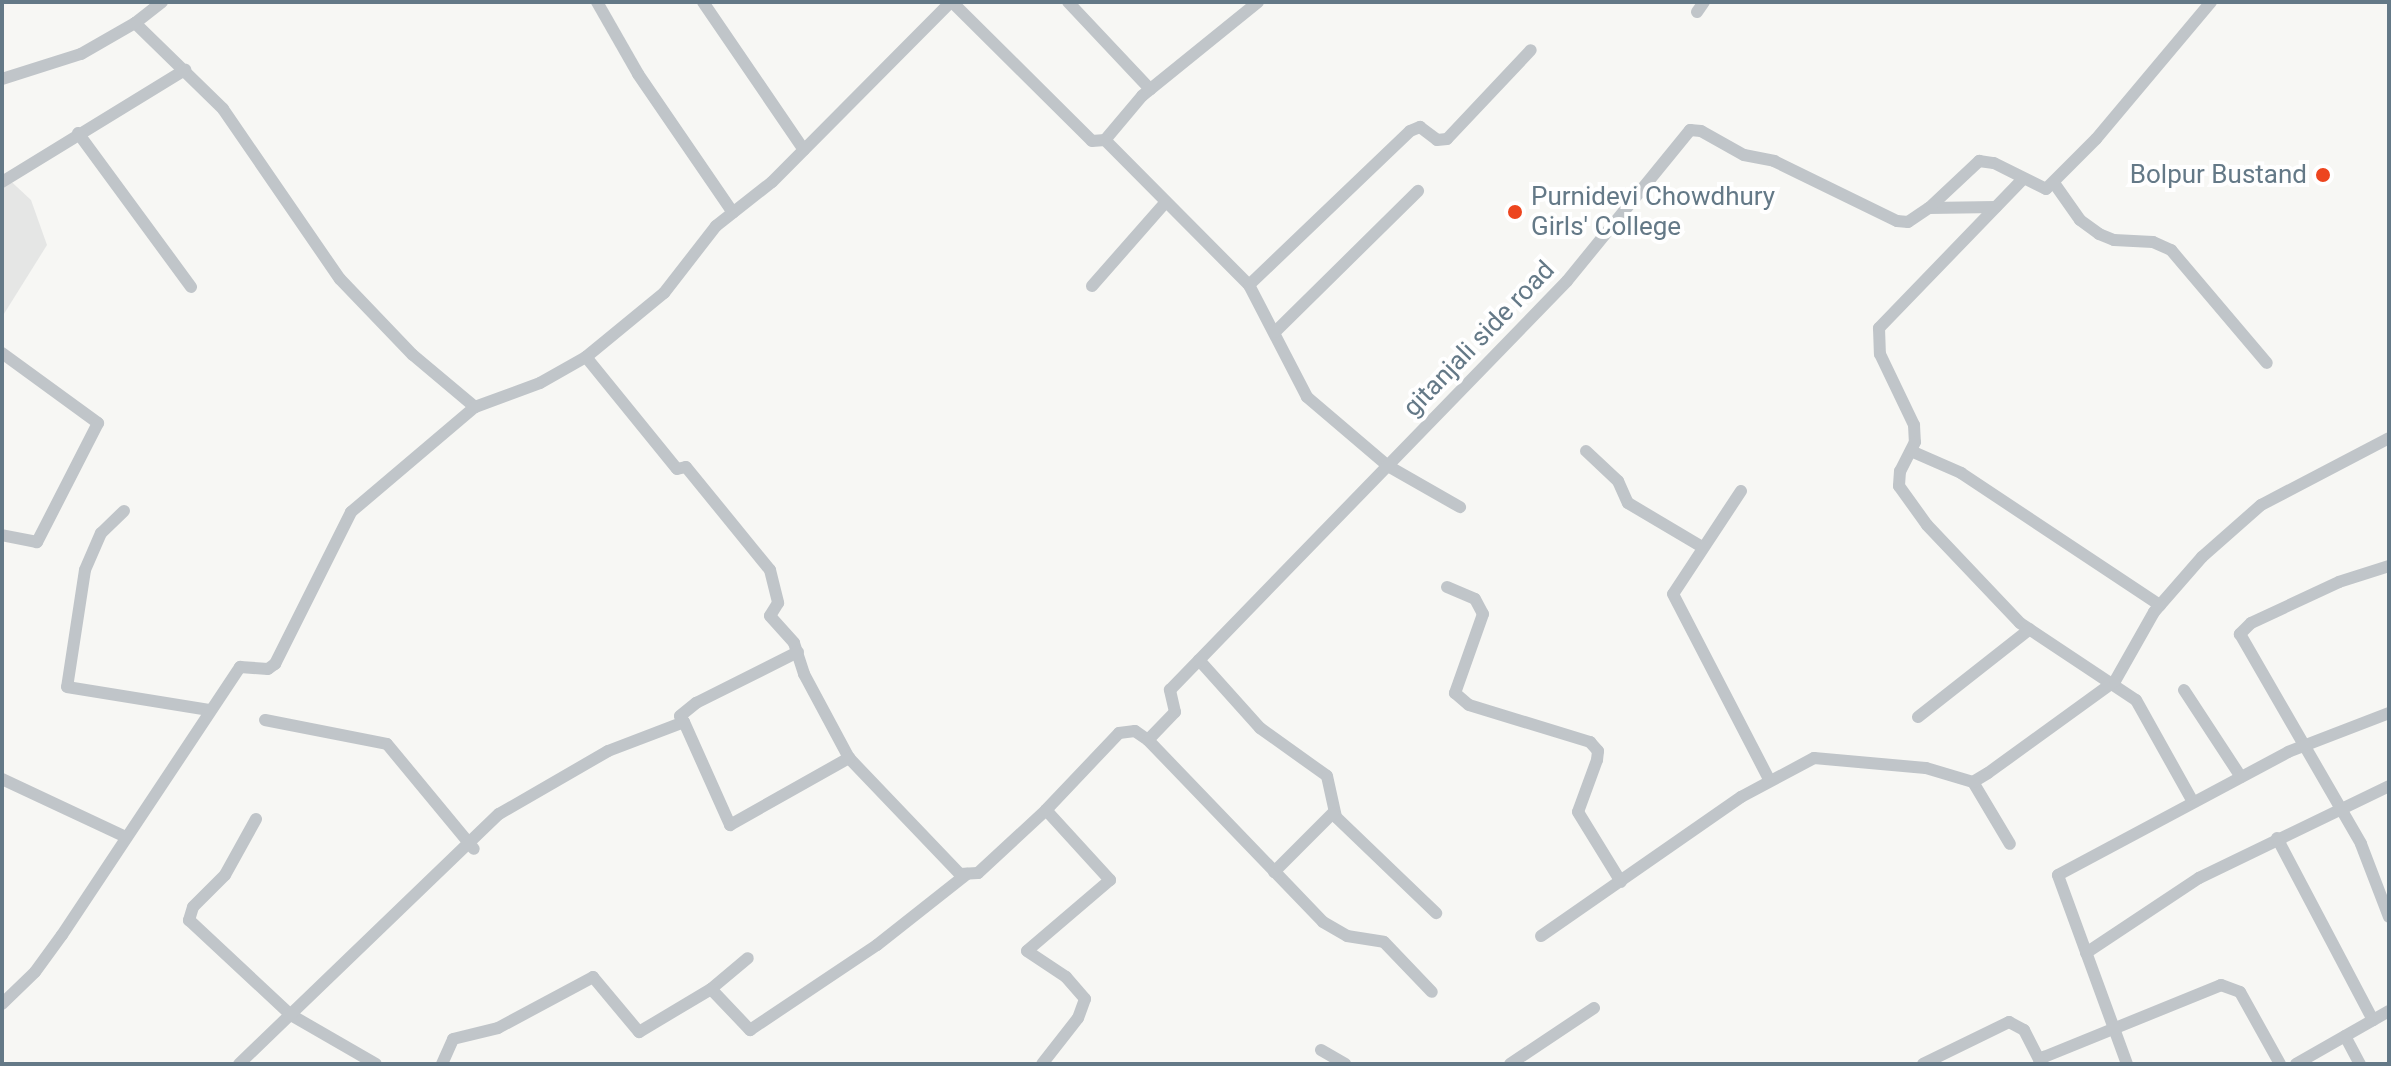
<!DOCTYPE html>
<html>
<head>
<meta charset="utf-8">
<style>
	body { margin:0 }
	#map { position:relative; width:2391px; height:1066px; overflow:hidden; background:#f7f7f4; font-family:Roboto,sans-serif }
	div>[style] { position:absolute }
	.built>* { inset:0; background:#e5e6e5 }
	.minor>* { height:12px; margin:-6px; padding:0 6px; transform-origin:6px; border-radius:6px; background:#c0c5c9 }
	.dots>* { width:22px; height:22px; translate:-50% -50%; box-sizing:border-box; border:4px solid #fff; border-radius:50% }
	span { translate:-50% -50%; white-space:nowrap; text-align:center; line-height:1.15; -webkit-text-stroke:8px #fff; paint-order:stroke }
	.poi-label { font-size:26px; color:#647987 }
	.right { translate:-100% -50%; text-align:right }
	.left { translate:0 -50%; text-align:left }
	.street-label { font-size:26px; color:#647987 }
	.frame { position:absolute; inset:0; border:4px solid #647987; pointer-events:none }
</style>
</head>
<body>
<div id="map">
	<div class="built">
		<div style="clip-path:polygon(2px 173px,31px 200px,47px 245px,2px 317px)"></div>
	</div>
	<div class="minor">
		<div style="left:162px;top:2px;width:34px;rotate:142deg"></div>
		<div style="left:135px;top:23px;width:123px;rotate:44.3deg"></div>
		<div style="left:223px;top:109px;width:206px;rotate:55.5deg"></div>
		<div style="left:340px;top:279px;width:105px;rotate:46.2deg"></div>
		<div style="left:413px;top:355px;width:81px;rotate:40deg"></div>
		<div style="left:475px;top:407px;width:69px;rotate:-20.3deg"></div>
		<div style="left:540px;top:383px;width:53px;rotate:-29.5deg"></div>
		<div style="left:586px;top:357px;width:144px;rotate:50.9deg"></div>
		<div style="left:677px;top:469px;width:9px;rotate:-13deg"></div>
		<div style="left:686px;top:467px;width:133px;rotate:50.8deg"></div>
		<div style="left:770px;top:570px;width:34px;rotate:76deg"></div>
		<div style="left:778px;top:603px;width:15px;rotate:122deg"></div>
		<div style="left:770px;top:616px;width:36px;rotate:48deg"></div>
		<div style="left:794px;top:643px;width:33px;rotate:72deg"></div>
		<div style="left:804px;top:674px;width:95px;rotate:61.8deg"></div>
		<div style="left:849px;top:758px;width:161px;rotate:46.3deg"></div>
		<div style="left:960px;top:874px;width:18px;rotate:-3deg"></div>
		<div style="left:978px;top:873px;width:93px;rotate:-42.8deg"></div>
		<div style="left:1046px;top:810px;width:95px;rotate:47.6deg"></div>
		<div style="left:1110px;top:880px;width:109px;rotate:139.5deg"></div>
		<div style="left:1027px;top:951px;width:47px;rotate:33.7deg"></div>
		<div style="left:1066px;top:977px;width:29px;rotate:49deg"></div>
		<div style="left:1085px;top:999px;width:20px;rotate:110deg"></div>
		<div style="left:1078px;top:1018px;width:58px;rotate:128deg"></div>
		<div style="left:597px;top:2px;width:83px;rotate:60.3deg"></div>
		<div style="left:638px;top:74px;width:168px;rotate:55.6deg"></div>
		<div style="left:703px;top:2px;width:179px;rotate:55.7deg"></div>
		<div style="left:952px;top:2px;width:197px;rotate:44.8deg"></div>
		<div style="left:1092px;top:141px;width:13px;rotate:-4deg"></div>
		<div style="left:1068px;top:2px;width:120px;rotate:46.7deg"></div>
		<div style="left:1258px;top:2px;width:149px;rotate:141deg"></div>
		<div style="left:1142px;top:96px;width:57px;rotate:130.1deg"></div>
		<div style="left:1105px;top:140px;width:204px;rotate:45.2deg"></div>
		<div style="left:1249px;top:285px;width:126px;rotate:62.6deg"></div>
		<div style="left:1307px;top:397px;width:106px;rotate:40.4deg"></div>
		<div style="left:1388px;top:466px;width:83px;rotate:29.7deg"></div>
		<div style="left:1697px;top:12px;width:12px;rotate:-55deg"></div>
		<div style="left:2px;top:79px;width:83px;rotate:-17.6deg"></div>
		<div style="left:81px;top:54px;width:62px;rotate:-29.9deg"></div>
		<div style="left:78px;top:133px;width:191px;rotate:53.7deg"></div>
		<div style="left:2022px;top:180px;width:206px;rotate:134deg"></div>
		<div style="left:1879px;top:328px;width:26px;rotate:88deg"></div>
		<div style="left:1880px;top:354px;width:79px;rotate:64.4deg"></div>
		<div style="left:1914px;top:425px;width:17px;rotate:87deg"></div>
		<div style="left:1915px;top:442px;width:33px;rotate:117deg"></div>
		<div style="left:1900px;top:471px;width:15px;rotate:94deg"></div>
		<div style="left:1899px;top:486px;width:48px;rotate:54.3deg"></div>
		<div style="left:1927px;top:525px;width:135px;rotate:46.5deg"></div>
		<div style="left:2020px;top:623px;width:139px;rotate:33.6deg"></div>
		<div style="left:2136px;top:700px;width:117px;rotate:60.8deg"></div>
		<div style="left:2px;top:182px;width:215px;rotate:-31.5deg"></div>
		<div style="left:2054px;top:183px;width:45px;rotate:54.9deg"></div>
		<div style="left:2080px;top:220px;width:24px;rotate:36deg"></div>
		<div style="left:2099px;top:234px;width:16px;rotate:22deg"></div>
		<div style="left:2114px;top:240px;width:39px;rotate:3deg"></div>
		<div style="left:2153px;top:242px;width:20px;rotate:24deg"></div>
		<div style="left:2171px;top:250px;width:148px;rotate:49.7deg"></div>
		<div style="left:1929px;top:208px;width:67px;rotate:-0.9deg"></div>
		<div style="left:1249px;top:285px;width:223px;rotate:-43.7deg"></div>
		<div style="left:1410px;top:131px;width:11px;rotate:-22deg"></div>
		<div style="left:1420px;top:127px;width:21px;rotate:37deg"></div>
		<div style="left:1437px;top:140px;width:10px;rotate:-6deg"></div>
		<div style="left:1447px;top:139px;width:122px;rotate:-46.7deg"></div>
		<div style="left:1092px;top:286px;width:111px;rotate:-48.7deg"></div>
		<div style="left:1275px;top:332px;width:201px;rotate:-44.6deg"></div>
		<div style="left:2px;top:353px;width:119px;rotate:36.1deg"></div>
		<div style="left:98px;top:423px;width:134px;rotate:117.1deg"></div>
		<div style="left:37px;top:542px;width:36px;rotate:-169deg"></div>
		<div style="left:586px;top:357px;width:101px;rotate:-39.4deg"></div>
		<div style="left:664px;top:293px;width:85px;rotate:-52.2deg"></div>
		<div style="left:716px;top:226px;width:71px;rotate:-38.2deg"></div>
		<div style="left:772px;top:182px;width:254px;rotate:-45.2deg"></div>
		<div style="left:1586px;top:451px;width:44px;rotate:43.2deg"></div>
		<div style="left:1618px;top:481px;width:24px;rotate:66deg"></div>
		<div style="left:1628px;top:503px;width:86px;rotate:30.7deg"></div>
		<div style="left:1911px;top:451px;width:55px;rotate:23.7deg"></div>
		<div style="left:1961px;top:473px;width:239px;rotate:33.6deg"></div>
		<div style="left:1741px;top:491px;width:123px;rotate:123.4deg"></div>
		<div style="left:1673px;top:594px;width:208px;rotate:62.6deg"></div>
		<div style="left:124px;top:511px;width:32px;rotate:136deg"></div>
		<div style="left:101px;top:533px;width:40px;rotate:113.4deg"></div>
		<div style="left:85px;top:570px;width:118px;rotate:98.7deg"></div>
		<div style="left:67px;top:687px;width:144px;rotate:9.2deg"></div>
		<div style="left:2389px;top:566px;width:52px;rotate:162.3deg"></div>
		<div style="left:2339px;top:582px;width:97px;rotate:155deg"></div>
		<div style="left:2251px;top:623px;width:16px;rotate:135deg"></div>
		<div style="left:2240px;top:634px;width:242px;rotate:60deg"></div>
		<div style="left:2361px;top:844px;width:78px;rotate:69deg"></div>
		<div style="left:1447px;top:587px;width:30px;rotate:23deg"></div>
		<div style="left:1475px;top:599px;width:17px;rotate:62deg"></div>
		<div style="left:1483px;top:614px;width:84px;rotate:109.5deg"></div>
		<div style="left:1455px;top:693px;width:18px;rotate:41deg"></div>
		<div style="left:1469px;top:705px;width:127px;rotate:17deg"></div>
		<div style="left:1590px;top:742px;width:12px;rotate:48deg"></div>
		<div style="left:1598px;top:751px;width:9px;rotate:96deg"></div>
		<div style="left:1597px;top:760px;width:55px;rotate:110.1deg"></div>
		<div style="left:1578px;top:812px;width:82px;rotate:58.4deg"></div>
		<div style="left:1199px;top:660px;width:91px;rotate:48.1deg"></div>
		<div style="left:1260px;top:728px;width:82px;rotate:35.6deg"></div>
		<div style="left:1327px;top:776px;width:42px;rotate:77.6deg"></div>
		<div style="left:1336px;top:817px;width:139px;rotate:43.8deg"></div>
		<div style="left:2184px;top:690px;width:104px;rotate:56.8deg"></div>
		<div style="left:1918px;top:717px;width:142px;rotate:-38.2deg"></div>
		<div style="left:265px;top:720px;width:124px;rotate:11.1deg"></div>
		<div style="left:387px;top:744px;width:136px;rotate:50.4deg"></div>
		<div style="left:684px;top:722px;width:7px;rotate:-124deg"></div>
		<div style="left:680px;top:716px;width:21px;rotate:-39deg"></div>
		<div style="left:696px;top:703px;width:114px;rotate:-26.6deg"></div>
		<div style="left:1148px;top:740px;width:252px;rotate:46.1deg"></div>
		<div style="left:1323px;top:922px;width:28px;rotate:30deg"></div>
		<div style="left:1347px;top:936px;width:37px;rotate:9deg"></div>
		<div style="left:1384px;top:942px;width:69px;rotate:46.2deg"></div>
		<div style="left:2px;top:779px;width:137px;rotate:25.1deg"></div>
		<div style="left:1973px;top:782px;width:72px;rotate:59.2deg"></div>
		<div style="left:1046px;top:810px;width:106px;rotate:-46.5deg"></div>
		<div style="left:1119px;top:733px;width:16px;rotate:-7deg"></div>
		<div style="left:1135px;top:731px;width:16px;rotate:35deg"></div>
		<div style="left:1148px;top:740px;width:39px;rotate:-46deg"></div>
		<div style="left:1175px;top:712px;width:23px;rotate:-103deg"></div>
		<div style="left:1170px;top:690px;width:570px;rotate:-45.85deg"></div>
		<div style="left:1567px;top:281px;width:195px;rotate:-50.8deg"></div>
		<div style="left:1690px;top:130px;width:11px;rotate:5deg"></div>
		<div style="left:1701px;top:131px;width:49px;rotate:29.2deg"></div>
		<div style="left:1744px;top:155px;width:31px;rotate:11deg"></div>
		<div style="left:1774px;top:161px;width:137px;rotate:26deg"></div>
		<div style="left:1897px;top:221px;width:11px;rotate:5deg"></div>
		<div style="left:1908px;top:222px;width:25px;rotate:-34deg"></div>
		<div style="left:1929px;top:208px;width:69px;rotate:-43.2deg"></div>
		<div style="left:1979px;top:161px;width:15px;rotate:8deg"></div>
		<div style="left:1994px;top:163px;width:58px;rotate:26.6deg"></div>
		<div style="left:2046px;top:189px;width:71px;rotate:-45deg"></div>
		<div style="left:2096px;top:139px;width:179px;rotate:-50deg"></div>
		<div style="left:256px;top:819px;width:64px;rotate:119deg"></div>
		<div style="left:225px;top:875px;width:45px;rotate:135deg"></div>
		<div style="left:193px;top:907px;width:14px;rotate:107deg"></div>
		<div style="left:189px;top:920px;width:139px;rotate:43deg"></div>
		<div style="left:291px;top:1015px;width:98px;rotate:30deg"></div>
		<div style="left:2277px;top:838px;width:206px;rotate:62.2deg"></div>
		<div style="left:1274px;top:872px;width:83px;rotate:-45deg"></div>
		<div style="left:1541px;top:936px;width:244px;rotate:-34.8deg"></div>
		<div style="left:1741px;top:797px;width:83px;rotate:-28.1deg"></div>
		<div style="left:1814px;top:758px;width:112px;rotate:5.1deg"></div>
		<div style="left:1926px;top:768px;width:49px;rotate:16.6deg"></div>
		<div style="left:1973px;top:782px;width:17px;rotate:-31deg"></div>
		<div style="left:1988px;top:773px;width:157px;rotate:-35.9deg"></div>
		<div style="left:2115px;top:681px;width:79px;rotate:-60.5deg"></div>
		<div style="left:2154px;top:612px;width:73px;rotate:-48.9deg"></div>
		<div style="left:2202px;top:557px;width:79px;rotate:-41.4deg"></div>
		<div style="left:2261px;top:505px;width:144px;rotate:-27.6deg"></div>
		<div style="left:2086px;top:953px;width:136px;rotate:-33.6deg"></div>
		<div style="left:2199px;top:878px;width:211px;rotate:-25.8deg"></div>
		<div style="left:711px;top:989px;width:48px;rotate:-40deg"></div>
		<div style="left:2px;top:1004px;width:46px;rotate:-44.1deg"></div>
		<div style="left:35px;top:972px;width:46px;rotate:-53.9deg"></div>
		<div style="left:62px;top:935px;width:322px;rotate:-56.4deg"></div>
		<div style="left:240px;top:667px;width:28px;rotate:4deg"></div>
		<div style="left:268px;top:669px;width:9px;rotate:-36deg"></div>
		<div style="left:275px;top:664px;width:170px;rotate:-63.4deg"></div>
		<div style="left:351px;top:512px;width:162px;rotate:-40.3deg"></div>
		<div style="left:2345px;top:1036px;width:32px;rotate:62deg"></div>
		<div style="left:1321px;top:1050px;width:28px;rotate:30deg"></div>
		<div style="left:239px;top:1064px;width:361px;rotate:-43.9deg"></div>
		<div style="left:499px;top:814px;width:126px;rotate:-30deg"></div>
		<div style="left:608px;top:751px;width:81px;rotate:-20.9deg"></div>
		<div style="left:684px;top:722px;width:113px;rotate:65.9deg"></div>
		<div style="left:730px;top:825px;width:137px;rotate:-29.4deg"></div>
		<div style="left:442px;top:1064px;width:27px;rotate:-66deg"></div>
		<div style="left:453px;top:1039px;width:46px;rotate:-13.7deg"></div>
		<div style="left:498px;top:1028px;width:108px;rotate:-28.2deg"></div>
		<div style="left:593px;top:977px;width:72px;rotate:50.1deg"></div>
		<div style="left:639px;top:1032px;width:84px;rotate:-30.8deg"></div>
		<div style="left:711px;top:989px;width:57px;rotate:46.4deg"></div>
		<div style="left:750px;top:1030px;width:153px;rotate:-33.8deg"></div>
		<div style="left:877px;top:945px;width:115px;rotate:-38.3deg"></div>
		<div style="left:1510px;top:1064px;width:101px;rotate:-33.7deg"></div>
		<div style="left:1923px;top:1064px;width:96px;rotate:-26deg"></div>
		<div style="left:2009px;top:1022px;width:17px;rotate:28deg"></div>
		<div style="left:2024px;top:1030px;width:35px;rotate:63deg"></div>
		<div style="left:2039px;top:1064px;width:9px;rotate:-54deg"></div>
		<div style="left:2044px;top:1057px;width:191px;rotate:-22.1deg"></div>
		<div style="left:2221px;top:985px;width:20px;rotate:20deg"></div>
		<div style="left:2240px;top:992px;width:82px;rotate:60.9deg"></div>
		<div style="left:2127px;top:1064px;width:201px;rotate:-110.1deg"></div>
		<div style="left:2058px;top:875px;width:261px;rotate:-28.1deg"></div>
		<div style="left:2288px;top:752px;width:108px;rotate:-21.1deg"></div>
		<div style="left:2296px;top:1064px;width:107px;rotate:-29.7deg"></div>
	</div>
	<div class="dots">
		<div style="left:2323px;top:175px;background:#ed451e"></div>
		<div style="left:1515px;top:212px;background:#ed451e"></div>
	</div>
	<div class="poi-label">
		<span class="right" style="left:2307px;top:175px">Bolpur Bustand</span>
		<span class="left" style="left:1531px;top:212px">Purnidevi Chowdhury<br>Girls' College</span>
	</div>
	<div class="street-label">
		<span style="left:1479px;top:339px;rotate:-46deg">gitanjali side road</span>
	</div>
	<div class="frame"></div>
</div>
</body>
</html>
